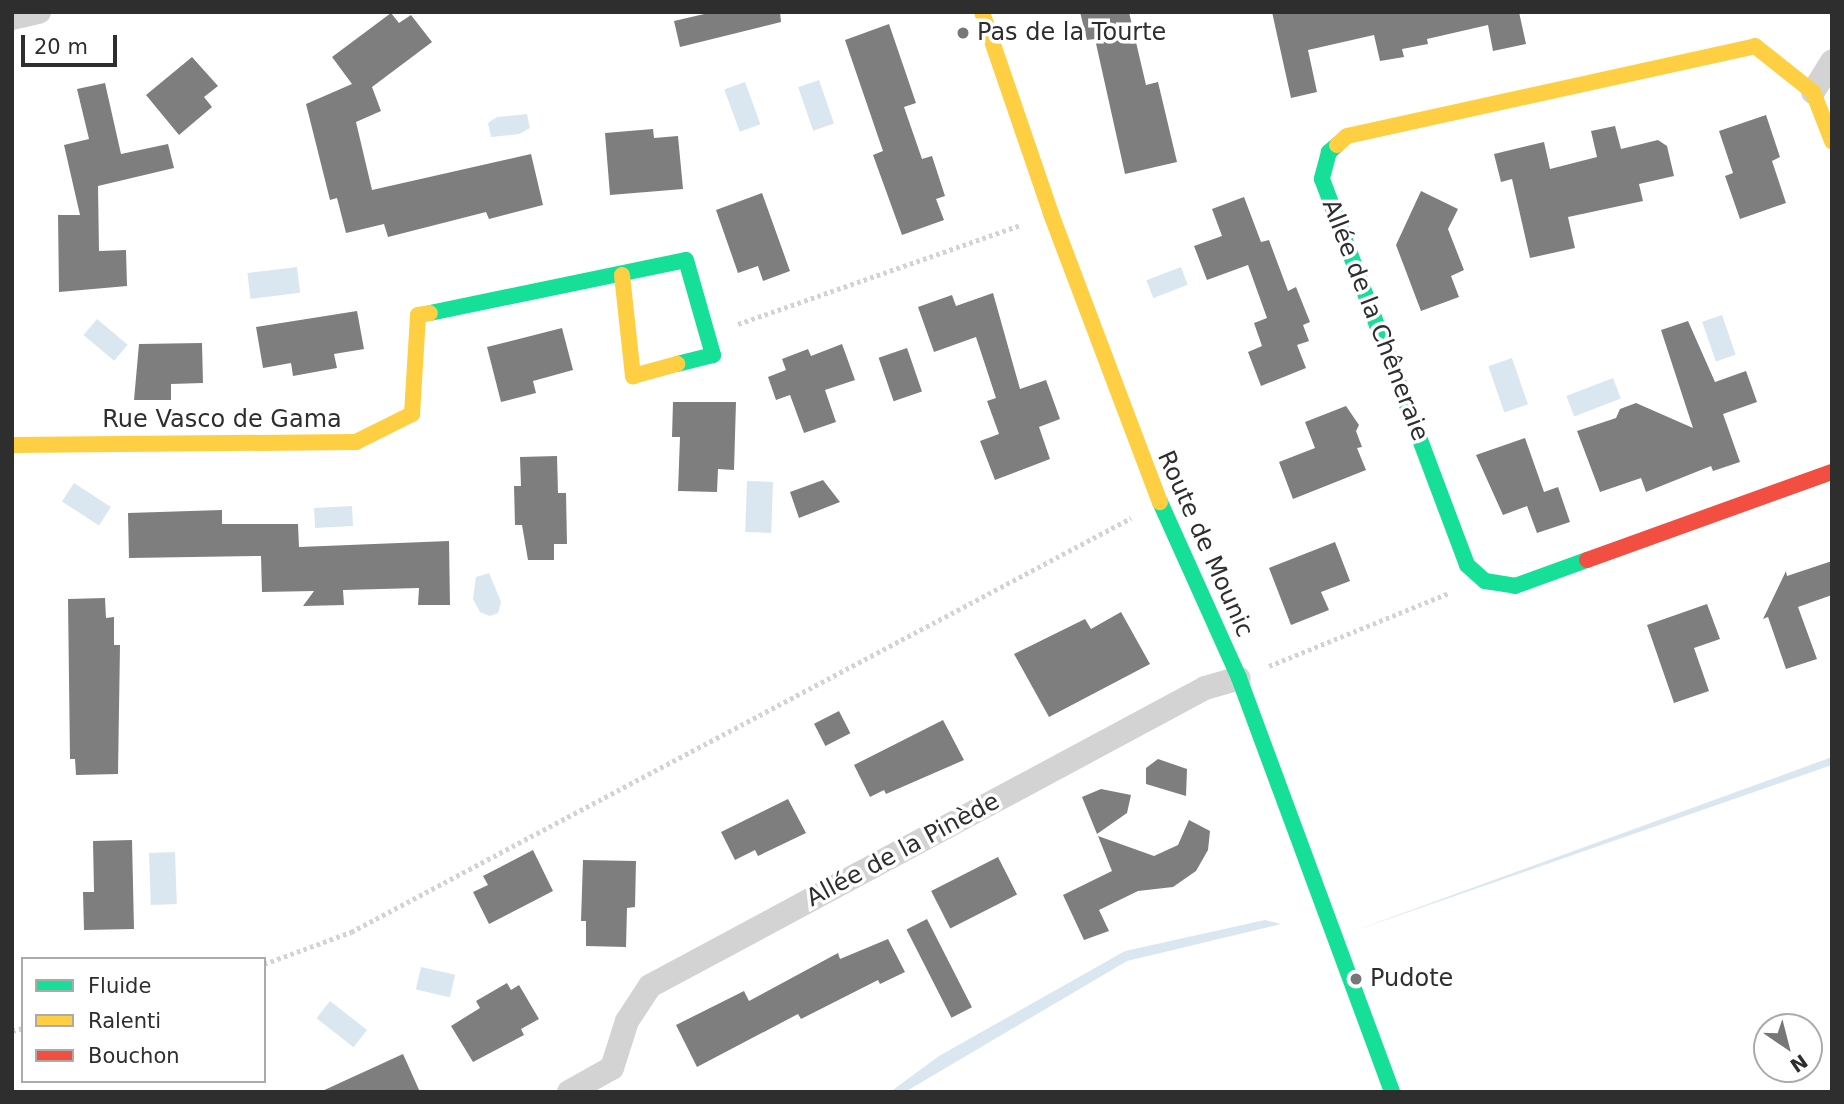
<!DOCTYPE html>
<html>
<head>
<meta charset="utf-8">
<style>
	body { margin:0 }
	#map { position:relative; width:1844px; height:1104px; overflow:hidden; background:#fff; font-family:"DejaVu Sans",sans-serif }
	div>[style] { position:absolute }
	.water>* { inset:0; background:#dbe7f0; transform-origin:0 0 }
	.building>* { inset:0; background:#7e7e7e; transform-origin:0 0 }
	.path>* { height:4.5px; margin-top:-2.25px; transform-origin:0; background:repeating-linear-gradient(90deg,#d3d3d3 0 3.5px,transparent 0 7px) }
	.street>* { height:24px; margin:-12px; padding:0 12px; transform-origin:12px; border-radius:12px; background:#d3d3d3 }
	.fast>* { height:16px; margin:-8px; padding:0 8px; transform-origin:8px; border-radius:8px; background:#16e098 }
	.slow>* { height:16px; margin:-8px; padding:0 8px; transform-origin:8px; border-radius:8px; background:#ffcf43 }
	.jam>* { height:16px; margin:-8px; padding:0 8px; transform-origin:8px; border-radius:8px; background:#f24e42 }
	.dots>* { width:19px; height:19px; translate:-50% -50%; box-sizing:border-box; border:4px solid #fff; border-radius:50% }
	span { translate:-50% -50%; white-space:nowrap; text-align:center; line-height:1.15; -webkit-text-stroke:7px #fff; paint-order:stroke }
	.poi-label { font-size:24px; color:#2e2e2e }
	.left { translate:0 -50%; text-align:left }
	.street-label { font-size:24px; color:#2e2e2e }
	.frame { position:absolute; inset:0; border:14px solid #2e2e2e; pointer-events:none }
	.legend { position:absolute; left:21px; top:957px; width:245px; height:126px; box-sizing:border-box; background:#fff; border:2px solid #ababab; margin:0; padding:9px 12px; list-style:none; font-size:21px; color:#2e2e2e }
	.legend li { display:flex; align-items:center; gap:14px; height:35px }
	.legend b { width:35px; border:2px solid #ababab }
	.north { position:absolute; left:1753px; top:1013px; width:70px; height:70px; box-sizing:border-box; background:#fff; border:2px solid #ababab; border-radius:50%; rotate:145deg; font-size:19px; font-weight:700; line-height:28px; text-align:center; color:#2e2e2e }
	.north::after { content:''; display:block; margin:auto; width:24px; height:32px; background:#777; clip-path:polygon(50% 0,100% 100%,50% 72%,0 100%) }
	.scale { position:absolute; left:21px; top:35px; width:96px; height:32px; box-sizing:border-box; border:4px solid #2e2e2e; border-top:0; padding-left:9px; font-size:21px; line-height:24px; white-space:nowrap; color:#2e2e2e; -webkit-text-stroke:5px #fff; paint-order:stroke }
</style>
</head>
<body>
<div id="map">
	<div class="water">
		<div style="left:819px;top:80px;width:46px;height:22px;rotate:71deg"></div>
		<div style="left:745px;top:82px;width:45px;height:22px;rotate:70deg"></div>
		<div style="clip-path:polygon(527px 114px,530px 128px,519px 134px,491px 137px,488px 123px,497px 117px)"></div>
		<div style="left:297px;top:267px;width:26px;height:50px;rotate:83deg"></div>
		<div style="left:1181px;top:267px;width:19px;height:37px;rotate:69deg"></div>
		<div style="left:1722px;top:315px;width:42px;height:21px;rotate:71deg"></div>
		<div style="left:97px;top:319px;width:40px;height:21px;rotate:40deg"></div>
		<div style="left:1512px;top:358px;width:49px;height:25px;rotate:71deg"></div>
		<div style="left:1613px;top:378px;width:22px;height:50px;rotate:69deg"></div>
		<div style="left:747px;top:481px;width:26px;height:51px;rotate:2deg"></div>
		<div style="left:74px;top:483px;width:44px;height:22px;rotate:33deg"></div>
		<div style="left:352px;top:506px;width:20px;height:38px;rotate:87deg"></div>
		<div style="clip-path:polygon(489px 573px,501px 602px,498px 613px,490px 616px,480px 612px,473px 599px,476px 577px)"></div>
		<div style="clip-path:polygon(1832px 757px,1832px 765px,1351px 932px)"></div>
		<div style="left:175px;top:852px;width:52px;height:26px;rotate:88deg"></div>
		<div style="clip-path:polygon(1265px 920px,1281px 924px,1127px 961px,905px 1092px,890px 1092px,939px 1056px,1125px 951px)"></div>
		<div style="left:421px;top:967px;width:35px;height:23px;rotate:13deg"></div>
		<div style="left:330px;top:1001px;width:47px;height:22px;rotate:38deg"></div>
	</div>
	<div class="building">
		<div style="clip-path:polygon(713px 12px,780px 12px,781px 22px,680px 47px,674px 21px)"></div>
		<div style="clip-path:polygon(1080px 12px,1129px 12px,1146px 85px,1158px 82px,1177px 162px,1125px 174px,1095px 39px,1087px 40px)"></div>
		<div style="clip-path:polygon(1272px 12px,1519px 12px,1526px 44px,1493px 51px,1488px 25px,1427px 39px,1428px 44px,1402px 49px,1404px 57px,1380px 61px,1374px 35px,1308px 50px,1317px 92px,1291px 98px)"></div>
		<div style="clip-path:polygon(391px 13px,399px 23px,411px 15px,432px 42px,372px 87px,381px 111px,356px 122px,372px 190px,531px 154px,543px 205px,489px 219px,486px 212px,388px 237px,384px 224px,346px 233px,337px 198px,330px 200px,306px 104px,352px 84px,332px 57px)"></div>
		<div style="clip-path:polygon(889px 24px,916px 103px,904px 107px,922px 159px,932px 156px,945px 196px,936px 199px,944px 220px,902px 235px,873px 155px,883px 151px,845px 40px)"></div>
		<div style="clip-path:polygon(192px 57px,218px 86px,204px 97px,212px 107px,179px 135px,146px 95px)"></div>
		<div style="clip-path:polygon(105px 83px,121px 154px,168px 144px,174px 168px,98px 186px,99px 251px,126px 250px,127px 286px,59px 292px,58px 215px,80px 215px,64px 145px,89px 139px,77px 89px)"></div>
		<div style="clip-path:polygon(1766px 115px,1780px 157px,1772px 161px,1786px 203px,1740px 219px,1725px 176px,1733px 173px,1719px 131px)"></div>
		<div style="clip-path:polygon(1615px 126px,1621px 149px,1658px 140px,1667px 146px,1674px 176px,1639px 184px,1643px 201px,1568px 217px,1575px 248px,1530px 258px,1512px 179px,1501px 182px,1494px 154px,1544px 142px,1550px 169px,1597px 157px,1591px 131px)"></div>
		<div style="clip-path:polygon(653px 129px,654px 138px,678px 136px,683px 189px,610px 195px,605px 133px)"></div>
		<div style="clip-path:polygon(1421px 191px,1458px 209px,1448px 229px,1464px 270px,1451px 276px,1459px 297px,1421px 311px,1396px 245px)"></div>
		<div style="clip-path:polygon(762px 193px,790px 271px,763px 281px,758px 266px,738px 273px,716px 210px)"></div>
		<div style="clip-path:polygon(1244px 197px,1261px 242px,1269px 240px,1288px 291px,1296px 287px,1310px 322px,1303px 325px,1309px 341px,1297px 345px,1306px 368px,1261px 386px,1248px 352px,1262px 346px,1254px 323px,1267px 318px,1248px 265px,1207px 280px,1194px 246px,1222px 236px,1212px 209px)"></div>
		<div style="clip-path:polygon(993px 293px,1020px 389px,1046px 380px,1060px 419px,1039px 427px,1050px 459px,995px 480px,980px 441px,999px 434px,987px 401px,996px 398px,976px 337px,934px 352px,918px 307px,952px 295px,956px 306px)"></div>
		<div style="clip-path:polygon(357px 311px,364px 349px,334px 354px,337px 368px,293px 376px,291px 363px,263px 368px,256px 327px)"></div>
		<div style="clip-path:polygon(1688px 321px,1715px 382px,1746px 371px,1757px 402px,1723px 414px,1740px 462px,1713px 471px,1711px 466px,1646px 492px,1641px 478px,1600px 492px,1577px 431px,1616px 418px,1620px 409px,1636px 403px,1693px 428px,1661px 330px)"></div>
		<div style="clip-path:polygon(562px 328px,573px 370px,533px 381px,536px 393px,501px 402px,487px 347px)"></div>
		<div style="clip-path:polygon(202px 343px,203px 383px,171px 384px,171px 400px,134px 400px,139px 344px)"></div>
		<div style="clip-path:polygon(842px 344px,855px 380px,825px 390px,836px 422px,804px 433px,790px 395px,776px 400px,768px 377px,786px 370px,782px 359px,808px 349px,811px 356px)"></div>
		<div style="left:907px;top:348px;width:46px;height:30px;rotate:71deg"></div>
		<div style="clip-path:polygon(673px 402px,736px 402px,734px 470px,718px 469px,717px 492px,678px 491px,680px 437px,672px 437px)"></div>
		<div style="clip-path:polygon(1346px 406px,1359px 425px,1356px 431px,1362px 447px,1357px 448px,1366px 470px,1293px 499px,1279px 462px,1315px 448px,1305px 422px)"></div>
		<div style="clip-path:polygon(1525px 438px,1544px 492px,1558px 487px,1570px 522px,1537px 533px,1527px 506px,1503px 515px,1476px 455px)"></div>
		<div style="clip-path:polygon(557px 456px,558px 493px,566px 493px,567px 544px,554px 544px,554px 560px,528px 560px,522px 525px,515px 525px,514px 486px,521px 486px,520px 457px)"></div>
		<div style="clip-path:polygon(823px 480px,840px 502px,799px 518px,790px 492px)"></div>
		<div style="clip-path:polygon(222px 510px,222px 524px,298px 524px,299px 547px,449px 541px,450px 605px,418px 605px,419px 588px,343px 590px,344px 605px,303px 606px,314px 591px,262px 592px,261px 556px,129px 558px,128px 513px)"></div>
		<div style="clip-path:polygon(1335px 542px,1350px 581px,1321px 592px,1329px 610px,1291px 625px,1269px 568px)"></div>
		<div style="clip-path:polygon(1832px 561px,1832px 595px,1798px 607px,1817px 659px,1786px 669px,1768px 617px,1763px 619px,1786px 571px,1787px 576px)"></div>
		<div style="clip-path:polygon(105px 598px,106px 618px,114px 617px,114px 645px,120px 645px,118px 774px,76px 775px,75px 759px,70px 759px,68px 599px)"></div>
		<div style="clip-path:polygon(1707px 604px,1720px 639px,1694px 648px,1709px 691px,1674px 703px,1647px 625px)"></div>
		<div style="clip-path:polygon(1121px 612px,1150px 664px,1049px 717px,1014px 654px,1085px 619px,1091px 629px)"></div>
		<div style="left:839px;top:711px;width:25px;height:28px;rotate:63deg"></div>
		<div style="clip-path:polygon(943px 720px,964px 760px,886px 794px,884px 790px,870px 797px,854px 765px)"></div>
		<div style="clip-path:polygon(1158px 759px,1187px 769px,1186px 796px,1146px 784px,1146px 768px)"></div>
		<div style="clip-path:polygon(1101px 789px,1131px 795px,1127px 813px,1097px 834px,1082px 797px)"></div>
		<div style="clip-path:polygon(788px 799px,806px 833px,758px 856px,755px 850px,735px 860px,721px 832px)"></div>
		<div style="clip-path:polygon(1189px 820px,1210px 831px,1208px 850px,1196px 871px,1173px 887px,1138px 891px,1099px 910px,1109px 931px,1084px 940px,1063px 895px,1112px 871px,1098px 836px,1154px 856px,1178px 845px)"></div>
		<div style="clip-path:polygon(132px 840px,134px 929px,84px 930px,83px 892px,94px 892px,93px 841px)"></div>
		<div style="clip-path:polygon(533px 850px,553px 891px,489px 924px,473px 892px,488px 885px,483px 876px)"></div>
		<div style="left:998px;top:857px;width:42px;height:75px;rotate:63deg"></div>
		<div style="clip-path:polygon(583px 860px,636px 861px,635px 907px,627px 908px,626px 947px,586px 946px,586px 921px,581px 921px)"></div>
		<div style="left:927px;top:919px;width:99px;height:23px;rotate:63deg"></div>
		<div style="clip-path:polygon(888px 939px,905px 972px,880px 984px,878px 980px,801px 1019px,798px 1014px,697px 1067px,676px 1025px,744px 991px,749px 1001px,838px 953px,840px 959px)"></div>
		<div style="clip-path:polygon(507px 983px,511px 990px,519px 985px,539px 1019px,521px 1029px,524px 1035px,473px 1062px,451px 1026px,480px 1008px,476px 1001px)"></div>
		<div style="clip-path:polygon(403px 1054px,420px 1092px,320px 1092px)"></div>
	</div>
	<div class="path">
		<div style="left:738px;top:324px;width:300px;rotate:-19.3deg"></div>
		<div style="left:1269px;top:666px;width:194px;rotate:-22.1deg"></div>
		<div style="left:264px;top:964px;width:93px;rotate:-20.2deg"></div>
		<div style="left:351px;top:932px;width:883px;rotate:-27.96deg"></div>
		<div style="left:12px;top:1031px;width:11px;rotate:-15deg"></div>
	</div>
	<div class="street">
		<div style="left:12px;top:18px;width:28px;rotate:-13deg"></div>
		<div style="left:1813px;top:92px;width:36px;rotate:-58deg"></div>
		<div style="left:569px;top:1092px;width:49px;rotate:-29.2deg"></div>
		<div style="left:612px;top:1068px;width:49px;rotate:-72.3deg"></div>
		<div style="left:627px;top:1021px;width:42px;rotate:-56.7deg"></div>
		<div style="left:650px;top:986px;width:630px;rotate:-28.23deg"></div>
		<div style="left:1205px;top:688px;width:35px;rotate:-16deg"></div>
	</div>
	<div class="fast">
		<div style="left:1337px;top:145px;width:11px;rotate:139deg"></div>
		<div style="left:1329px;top:152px;width:28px;rotate:105deg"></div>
		<div style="left:1322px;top:179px;width:412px;rotate:69.4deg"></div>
		<div style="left:1467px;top:565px;width:24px;rotate:42deg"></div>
		<div style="left:1485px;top:581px;width:30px;rotate:9deg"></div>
		<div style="left:1515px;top:586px;width:77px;rotate:-19.9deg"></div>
		<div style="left:430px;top:313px;width:261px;rotate:-11.7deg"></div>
		<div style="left:686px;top:260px;width:99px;rotate:74.1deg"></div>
		<div style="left:713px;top:355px;width:37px;rotate:166deg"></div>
		<div style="left:1160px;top:502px;width:193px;rotate:65.8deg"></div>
		<div style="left:1239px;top:678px;width:441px;rotate:69.7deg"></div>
	</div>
	<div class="slow">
		<div style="left:982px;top:12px;width:213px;rotate:71.1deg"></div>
		<div style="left:1051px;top:214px;width:308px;rotate:69.3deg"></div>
		<div style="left:1337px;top:145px;width:13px;rotate:-42deg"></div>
		<div style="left:1347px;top:136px;width:418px;rotate:-12.4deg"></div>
		<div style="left:1755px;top:46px;width:74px;rotate:38.4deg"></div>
		<div style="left:1813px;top:92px;width:53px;rotate:68.8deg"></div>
		<div style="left:622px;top:275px;width:102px;rotate:83.8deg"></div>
		<div style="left:633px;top:376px;width:46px;rotate:-15.3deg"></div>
		<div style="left:12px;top:445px;width:344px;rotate:-0.5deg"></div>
		<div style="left:356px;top:442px;width:63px;rotate:-26.6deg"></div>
		<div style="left:412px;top:414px;width:99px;rotate:-86.5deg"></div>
		<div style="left:418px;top:315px;width:12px;rotate:-9deg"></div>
	</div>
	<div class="jam">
		<div style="left:1587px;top:560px;width:260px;rotate:-19.8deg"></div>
	</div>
	<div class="dots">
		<div style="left:963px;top:33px;background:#777"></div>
		<div style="left:1356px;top:979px;background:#777"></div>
	</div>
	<div class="poi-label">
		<span class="left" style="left:977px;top:33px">Pas de la Tourte</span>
		<span class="left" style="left:1370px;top:979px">Pudote</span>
	</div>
	<div class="street-label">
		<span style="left:1375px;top:320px;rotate:69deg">Allée de la Chêneraie</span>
		<span style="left:222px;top:420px">Rue Vasco de Gama</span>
		<span style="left:1205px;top:544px;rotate:66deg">Route de Mounic</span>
		<span style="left:903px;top:850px;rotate:-28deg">Allée de la Pinède</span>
	</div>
	<div class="frame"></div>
	<ul class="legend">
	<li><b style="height:9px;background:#16e098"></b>Fluide</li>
	<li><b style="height:9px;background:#ffcf43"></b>Ralenti</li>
	<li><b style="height:9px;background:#f24e42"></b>Bouchon</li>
	</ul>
	<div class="north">N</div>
	<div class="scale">20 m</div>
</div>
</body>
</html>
